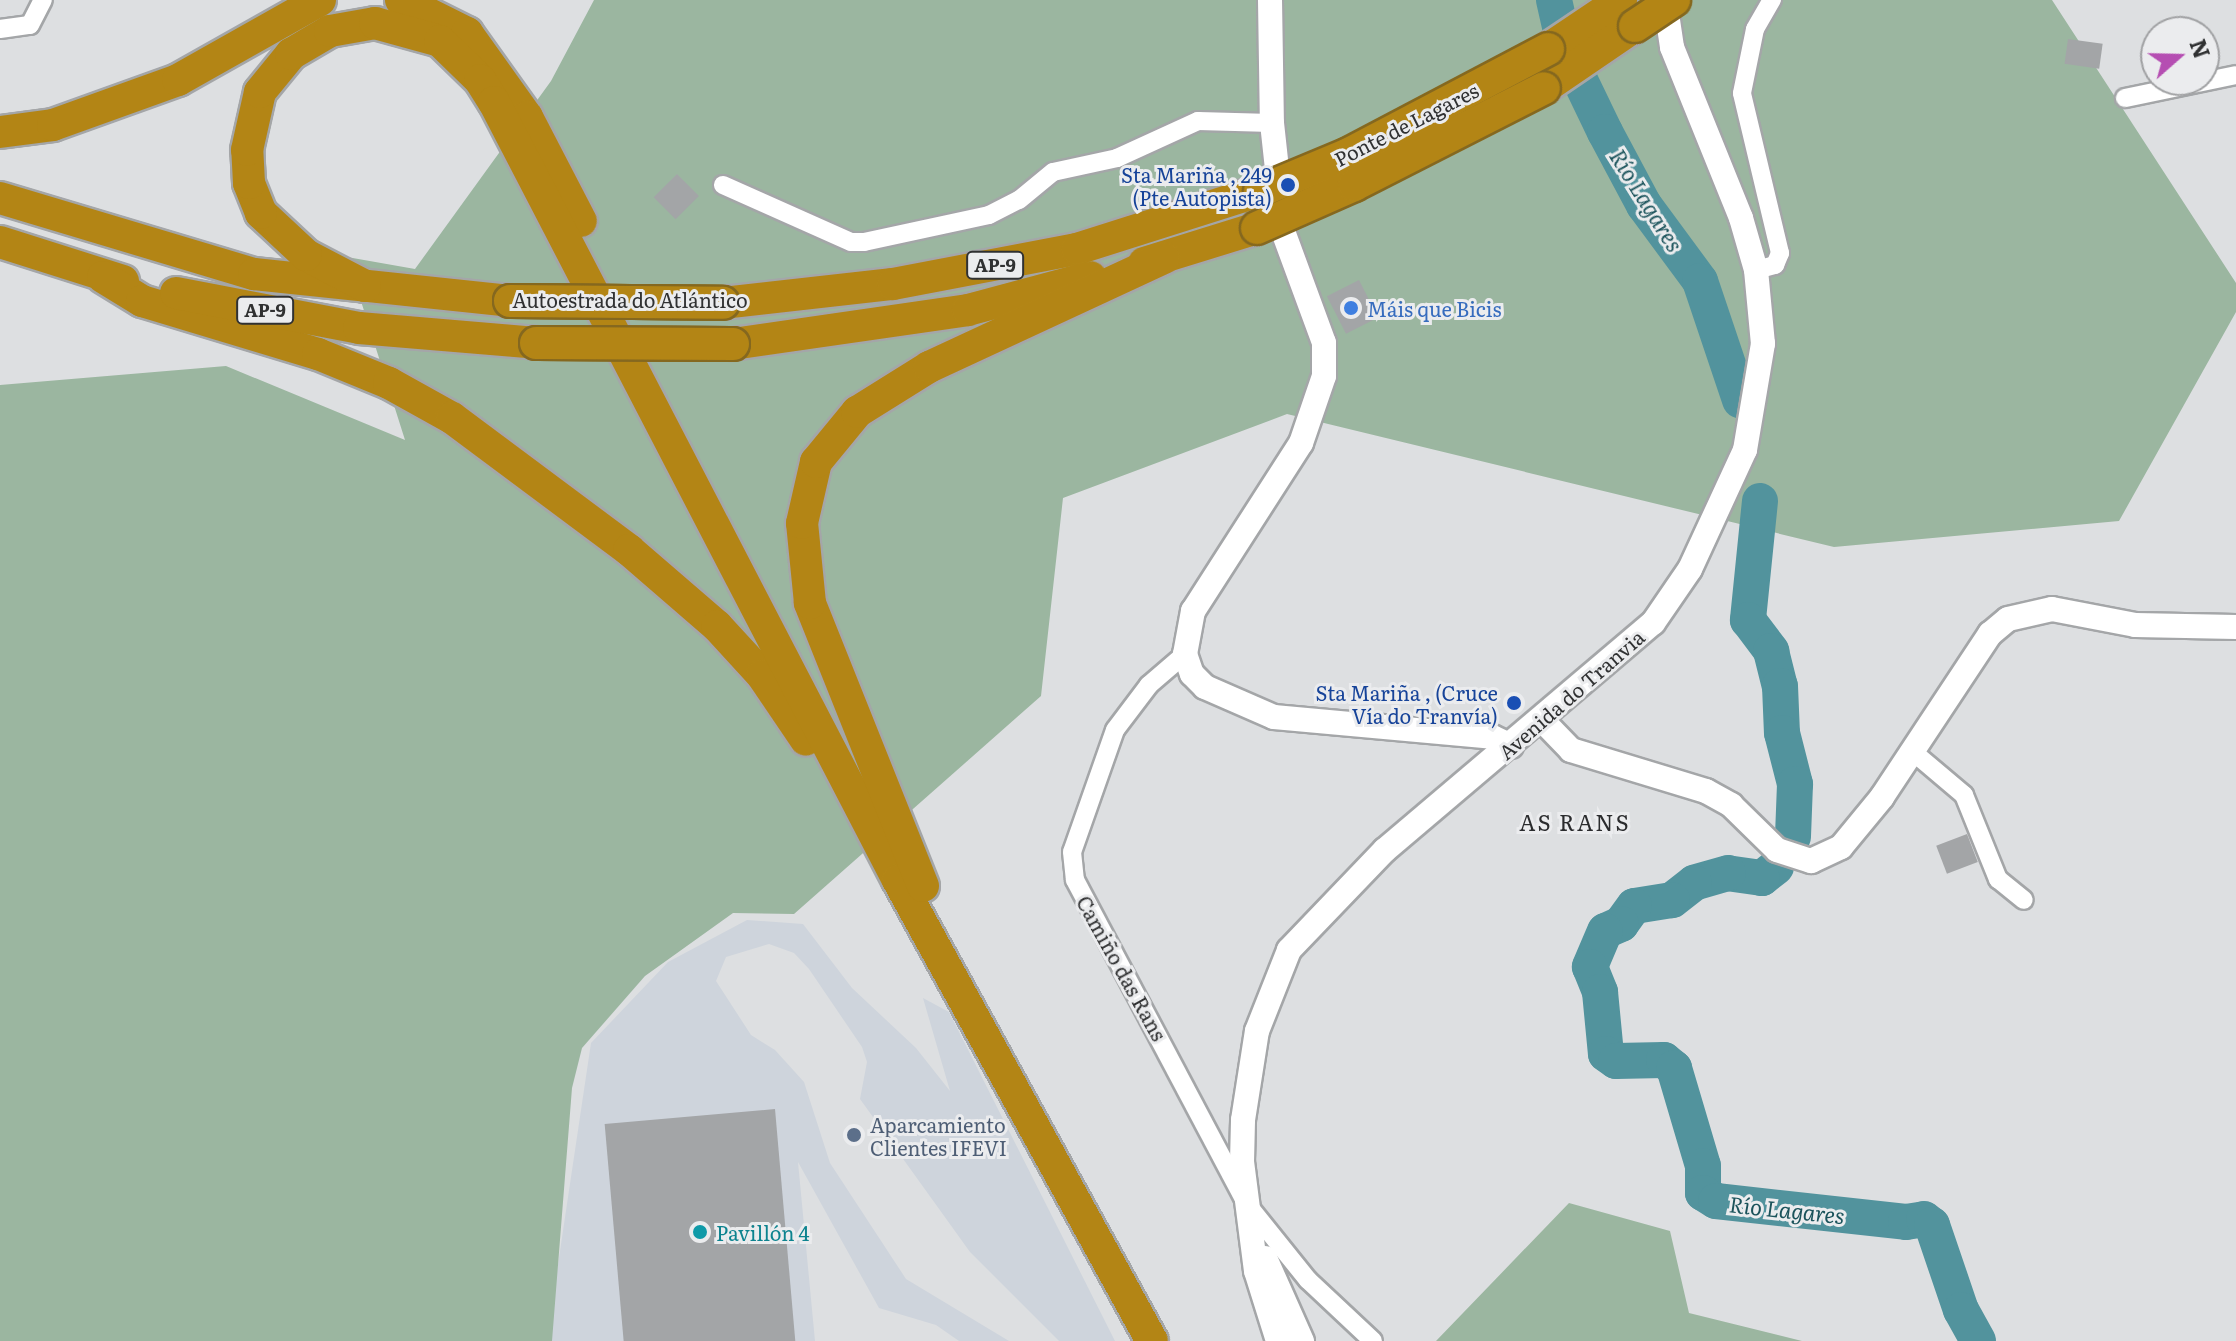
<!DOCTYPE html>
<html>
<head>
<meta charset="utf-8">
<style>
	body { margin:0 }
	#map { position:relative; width:2236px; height:1341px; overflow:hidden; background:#dddfe1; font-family:Literata,serif }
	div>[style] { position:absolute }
	.built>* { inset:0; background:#ced4dc }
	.green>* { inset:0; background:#9bb6a0 }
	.river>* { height:36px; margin:-18px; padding:0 18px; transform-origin:18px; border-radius:18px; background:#52939d }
	.building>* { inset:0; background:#a3a5a7; transform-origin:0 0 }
	.roads { filter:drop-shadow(2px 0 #a4a6a8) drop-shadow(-2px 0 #a4a6a8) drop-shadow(0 2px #a4a6a8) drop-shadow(0 -2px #a4a6a8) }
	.street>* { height:18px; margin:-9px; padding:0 9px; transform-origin:9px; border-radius:9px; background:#fff }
	.secondary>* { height:24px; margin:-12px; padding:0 12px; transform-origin:12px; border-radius:12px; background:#fff }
	.highway>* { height:32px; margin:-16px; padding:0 16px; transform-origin:16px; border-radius:16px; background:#b38515 }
	.bridges { filter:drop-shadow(2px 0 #85681f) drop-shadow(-2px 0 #85681f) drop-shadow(0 2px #85681f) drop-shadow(0 -2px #85681f) }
	.highway-bridge>* { height:32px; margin:-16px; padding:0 16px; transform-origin:16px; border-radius:16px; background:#b38515 }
	.dots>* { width:22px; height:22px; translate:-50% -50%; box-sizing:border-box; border:4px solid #ebecee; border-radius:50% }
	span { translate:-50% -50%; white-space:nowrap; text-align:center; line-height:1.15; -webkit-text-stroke:6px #ebecee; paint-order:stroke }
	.shield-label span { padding:2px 6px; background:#ebecee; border:2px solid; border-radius:6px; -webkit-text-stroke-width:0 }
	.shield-label { font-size:18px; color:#303132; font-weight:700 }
	.street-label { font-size:20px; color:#303132 }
	.transit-label { font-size:20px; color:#164399 }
	.right { translate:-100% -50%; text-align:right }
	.shop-label { font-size:20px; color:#366cbe }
	.left { translate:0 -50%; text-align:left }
	.service-label { font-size:20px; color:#4e5e75 }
	.culture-label { font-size:20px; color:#0d838f }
	.water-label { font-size:22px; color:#1b535b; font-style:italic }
	.neighbourhood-label { font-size:22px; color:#2b2c2e; letter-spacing:2px }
	.north { position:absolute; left:2140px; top:16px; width:80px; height:80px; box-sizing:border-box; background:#ebecee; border:2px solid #a0a1a3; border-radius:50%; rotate:70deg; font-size:22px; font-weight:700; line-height:32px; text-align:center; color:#303132 }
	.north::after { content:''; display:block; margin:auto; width:28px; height:36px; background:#b54eb2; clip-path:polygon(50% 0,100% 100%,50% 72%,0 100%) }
</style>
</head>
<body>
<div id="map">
	<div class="built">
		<div style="clip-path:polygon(747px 920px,803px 924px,852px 988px,916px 1048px,950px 1091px,923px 998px,949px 1012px,1115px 1341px,1059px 1341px,970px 1252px,860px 1099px,867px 1062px,862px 1047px,809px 969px,794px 953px,769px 944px,726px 957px,716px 981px,751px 1035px,775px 1050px,804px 1082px,830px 1163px,906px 1279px,1009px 1341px,959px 1341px,936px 1325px,879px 1308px,798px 1162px,815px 1341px,552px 1341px,550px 1318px,591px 1043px,668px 962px)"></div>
	</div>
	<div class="green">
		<div style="clip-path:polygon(594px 0,2052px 0,2236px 283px,2236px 312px,2119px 521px,1834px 547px,1287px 414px,1063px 498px,1041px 696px,794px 914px,733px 913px,645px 976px,582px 1048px,572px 1088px,552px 1341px,0 1341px,0 385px,226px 366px,405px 440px,347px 257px,415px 269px,551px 81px)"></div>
		<div style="clip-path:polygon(1569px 1203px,1670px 1231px,1689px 1313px,1802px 1341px,1436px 1341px)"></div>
	</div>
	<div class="river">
		<div style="left:1554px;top:0;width:50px;rotate:77.3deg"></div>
		<div style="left:1565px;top:49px;width:92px;rotate:64.3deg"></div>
		<div style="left:1605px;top:132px;width:83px;rotate:61.9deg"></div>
		<div style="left:1644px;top:205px;width:94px;rotate:53.6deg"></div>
		<div style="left:1700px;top:281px;width:126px;rotate:71.4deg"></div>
		<div style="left:1760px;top:501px;width:120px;rotate:95.8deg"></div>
		<div style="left:1748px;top:620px;width:39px;rotate:53deg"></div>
		<div style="left:1771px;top:651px;width:36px;rotate:76deg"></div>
		<div style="left:1780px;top:686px;width:47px;rotate:87.6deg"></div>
		<div style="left:1782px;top:733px;width:53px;rotate:75.7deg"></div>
		<div style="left:1795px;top:784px;width:53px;rotate:92.2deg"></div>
		<div style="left:1776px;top:867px;width:18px;rotate:142deg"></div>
		<div style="left:1762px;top:878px;width:34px;rotate:-172deg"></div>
		<div style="left:1728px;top:873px;width:35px;rotate:164deg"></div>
		<div style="left:1694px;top:883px;width:28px;rotate:142deg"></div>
		<div style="left:1672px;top:900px;width:38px;rotate:171deg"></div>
		<div style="left:1634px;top:906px;width:22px;rotate:126deg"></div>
		<div style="left:1621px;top:924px;width:17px;rotate:156deg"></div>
		<div style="left:1605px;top:931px;width:39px;rotate:113deg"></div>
		<div style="left:1590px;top:967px;width:27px;rotate:68deg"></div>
		<div style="left:1600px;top:992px;width:62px;rotate:84.5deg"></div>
		<div style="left:1606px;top:1054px;width:12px;rotate:35deg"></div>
		<div style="left:1616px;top:1061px;width:48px;rotate:-1.2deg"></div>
		<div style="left:1664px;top:1060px;width:13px;rotate:39deg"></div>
		<div style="left:1674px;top:1068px;width:102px;rotate:73.5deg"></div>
		<div style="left:1703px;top:1166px;width:27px;rotate:90deg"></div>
		<div style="left:1703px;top:1193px;width:15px;rotate:32deg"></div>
		<div style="left:1716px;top:1201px;width:191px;rotate:6.3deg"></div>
		<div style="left:1906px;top:1222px;width:18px;rotate:-9deg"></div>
		<div style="left:1924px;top:1219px;width:10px;rotate:37deg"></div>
		<div style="left:1932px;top:1225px;width:90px;rotate:71.2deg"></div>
		<div style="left:1961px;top:1310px;width:35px;rotate:61deg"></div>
	</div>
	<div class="building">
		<div style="left:2068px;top:39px;width:35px;height:25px;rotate:8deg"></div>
		<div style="left:677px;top:174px;width:31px;height:33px;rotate:45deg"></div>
		<div style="left:1359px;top:280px;width:42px;height:36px;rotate:63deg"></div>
		<div style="left:1967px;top:834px;width:30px;height:33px;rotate:69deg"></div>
		<div style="left:775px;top:1109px;width:233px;height:171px;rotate:85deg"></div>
	</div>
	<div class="roads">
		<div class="street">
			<div style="left:0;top:29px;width:30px;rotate:-8deg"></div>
			<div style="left:30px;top:25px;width:28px;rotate:-63deg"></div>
			<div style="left:2125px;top:98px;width:113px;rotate:-11.7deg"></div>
			<div style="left:723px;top:185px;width:140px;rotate:24deg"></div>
			<div style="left:851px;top:242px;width:13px"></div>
			<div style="left:864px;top:242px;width:128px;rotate:-12.2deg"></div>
			<div style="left:989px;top:215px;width:34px;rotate:-27deg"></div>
			<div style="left:1019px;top:200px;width:44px;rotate:-39.5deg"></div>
			<div style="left:1053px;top:172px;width:66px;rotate:-12.3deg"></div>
			<div style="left:1117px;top:158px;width:89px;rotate:-24.6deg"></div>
			<div style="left:1198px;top:121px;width:74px;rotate:1.5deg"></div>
			<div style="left:1756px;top:270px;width:20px;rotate:-15deg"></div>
			<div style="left:1775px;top:265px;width:13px;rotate:-67deg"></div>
			<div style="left:1780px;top:253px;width:164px;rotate:-103.4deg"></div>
			<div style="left:1742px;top:93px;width:65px;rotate:-78.5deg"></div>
			<div style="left:1755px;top:29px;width:34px;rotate:-60deg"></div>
			<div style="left:1185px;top:654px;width:48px;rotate:139.3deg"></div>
			<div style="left:1149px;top:685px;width:56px;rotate:127.1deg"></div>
			<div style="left:1115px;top:730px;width:129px;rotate:109.4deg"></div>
			<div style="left:1072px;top:852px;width:28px;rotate:84deg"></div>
			<div style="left:1075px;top:880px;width:365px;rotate:62.1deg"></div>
			<div style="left:1246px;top:1203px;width:99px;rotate:51.2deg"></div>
			<div style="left:1308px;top:1280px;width:89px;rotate:43.2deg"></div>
			<div style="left:1912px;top:751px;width:68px;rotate:40.2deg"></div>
			<div style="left:1964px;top:795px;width:91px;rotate:68deg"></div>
			<div style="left:1998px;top:879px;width:33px;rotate:39deg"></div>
		</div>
		<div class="secondary">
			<div style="left:1270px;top:0;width:123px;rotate:89.1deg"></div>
			<div style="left:1272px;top:123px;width:112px;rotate:83.8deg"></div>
			<div style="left:1284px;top:234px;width:116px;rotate:69.8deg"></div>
			<div style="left:1324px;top:343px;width:33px;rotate:90deg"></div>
			<div style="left:1324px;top:376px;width:71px;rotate:108.9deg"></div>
			<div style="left:1301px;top:443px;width:200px;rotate:122.7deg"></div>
			<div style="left:1193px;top:611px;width:44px;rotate:100.5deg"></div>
			<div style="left:1185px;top:654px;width:21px;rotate:71deg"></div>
			<div style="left:1192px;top:674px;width:18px;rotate:45deg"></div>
			<div style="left:1205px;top:687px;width:75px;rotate:23.5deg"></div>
			<div style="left:1274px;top:717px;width:219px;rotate:5.2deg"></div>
			<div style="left:1492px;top:737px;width:21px;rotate:25deg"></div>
			<div style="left:1543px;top:721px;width:40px;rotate:46deg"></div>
			<div style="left:1571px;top:750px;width:141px;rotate:16.9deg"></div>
			<div style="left:1706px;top:791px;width:29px;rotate:29deg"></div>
			<div style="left:1731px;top:805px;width:64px;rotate:44.4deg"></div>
			<div style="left:1777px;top:850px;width:36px;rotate:18deg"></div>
			<div style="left:1811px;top:861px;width:33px;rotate:-25deg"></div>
			<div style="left:1841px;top:847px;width:65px;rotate:-50.6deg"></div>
			<div style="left:1882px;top:797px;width:196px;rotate:-56.5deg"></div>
			<div style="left:1990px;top:634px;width:23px;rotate:-40deg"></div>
			<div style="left:2008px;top:619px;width:45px;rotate:-12.8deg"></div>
			<div style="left:2052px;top:609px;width:85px;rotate:10.9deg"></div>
			<div style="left:2135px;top:625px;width:101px;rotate:1.1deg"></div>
			<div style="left:1265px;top:1258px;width:91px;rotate:66deg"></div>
			<div style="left:1278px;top:1341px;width:73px;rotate:-107.4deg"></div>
			<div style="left:1256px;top:1271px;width:110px;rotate:-97.3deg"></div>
			<div style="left:1242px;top:1162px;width:42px;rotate:-88.6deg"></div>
			<div style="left:1243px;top:1120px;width:90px;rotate:-81.1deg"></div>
			<div style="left:1257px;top:1031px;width:87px;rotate:-68.4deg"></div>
			<div style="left:1289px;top:950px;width:139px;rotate:-46.2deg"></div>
			<div style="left:1385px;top:850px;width:351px;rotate:-40.3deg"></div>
			<div style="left:1653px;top:623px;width:65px;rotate:-55.6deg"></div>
			<div style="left:1690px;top:569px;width:131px;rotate:-65.2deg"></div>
			<div style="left:1745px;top:450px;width:108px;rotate:-80.4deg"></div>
			<div style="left:1763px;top:344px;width:74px;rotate:-95.4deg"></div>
			<div style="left:1756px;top:270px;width:54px;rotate:-106.1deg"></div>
			<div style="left:1741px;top:218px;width:184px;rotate:-112deg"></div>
			<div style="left:1672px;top:47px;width:48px;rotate:-98.5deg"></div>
		</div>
		<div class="highway">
			<div style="left:401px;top:0;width:74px;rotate:26.6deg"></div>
			<div style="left:467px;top:33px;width:103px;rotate:54.5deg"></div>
			<div style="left:527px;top:117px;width:117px;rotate:62.6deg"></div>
			<div style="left:1548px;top:49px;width:88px;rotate:-33.9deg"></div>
			<div style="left:1544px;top:88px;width:110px;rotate:-34.3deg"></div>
			<div style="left:0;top:132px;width:53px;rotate:-7.5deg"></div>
			<div style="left:53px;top:125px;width:133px;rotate:-19.8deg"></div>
			<div style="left:178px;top:80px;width:163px;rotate:-29.4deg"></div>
			<div style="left:0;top:198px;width:265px;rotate:16.7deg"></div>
			<div style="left:254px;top:274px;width:257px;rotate:6deg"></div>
			<div style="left:0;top:242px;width:129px;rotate:17.6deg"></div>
			<div style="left:1144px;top:263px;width:118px;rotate:-17.2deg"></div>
			<div style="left:103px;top:277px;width:46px;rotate:31.6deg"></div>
			<div style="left:142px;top:301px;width:184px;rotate:16.8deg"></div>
			<div style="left:318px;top:354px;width:77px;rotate:22.2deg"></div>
			<div style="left:389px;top:383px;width:72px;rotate:29.1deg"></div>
			<div style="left:452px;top:418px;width:221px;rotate:36.7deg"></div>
			<div style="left:629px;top:550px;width:116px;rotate:40.8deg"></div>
			<div style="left:717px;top:626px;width:67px;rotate:47.4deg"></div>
			<div style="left:762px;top:675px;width:78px;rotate:55.9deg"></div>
			<div style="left:365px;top:286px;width:67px;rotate:-152.3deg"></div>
			<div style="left:306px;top:255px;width:62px;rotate:-137deg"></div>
			<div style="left:261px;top:213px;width:32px;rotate:-112deg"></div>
			<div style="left:249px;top:183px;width:33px;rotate:-93deg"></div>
			<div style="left:247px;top:150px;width:59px;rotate:-77.4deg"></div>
			<div style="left:260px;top:92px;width:49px;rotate:-50.8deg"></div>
			<div style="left:291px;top:54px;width:45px;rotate:-30.5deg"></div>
			<div style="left:330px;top:31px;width:46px;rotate:-10.1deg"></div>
			<div style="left:375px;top:23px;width:67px;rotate:15.5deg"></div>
			<div style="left:440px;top:41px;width:56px;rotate:44.3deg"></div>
			<div style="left:480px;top:80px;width:26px;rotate:58deg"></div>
			<div style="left:494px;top:102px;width:877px;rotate:62.56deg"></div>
			<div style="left:898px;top:880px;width:526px;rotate:61.15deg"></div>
			<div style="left:176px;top:293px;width:186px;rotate:10.8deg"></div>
			<div style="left:359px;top:328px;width:178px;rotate:4.8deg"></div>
			<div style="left:723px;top:303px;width:171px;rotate:-6.4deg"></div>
			<div style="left:893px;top:284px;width:187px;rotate:-10.8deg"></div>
			<div style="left:1077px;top:249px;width:192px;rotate:-17.6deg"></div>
			<div style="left:733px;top:344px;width:237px;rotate:-8.2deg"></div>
			<div style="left:968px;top:310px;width:127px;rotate:-15deg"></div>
			<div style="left:923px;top:886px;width:305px;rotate:-111.8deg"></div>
			<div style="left:810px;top:603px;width:80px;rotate:-95.7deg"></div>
			<div style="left:802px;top:523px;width:63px;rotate:-77.1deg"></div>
			<div style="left:816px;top:462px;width:65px;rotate:-50.6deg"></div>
			<div style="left:857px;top:412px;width:85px;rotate:-32deg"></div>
			<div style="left:929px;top:367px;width:259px;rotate:-24.9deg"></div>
		</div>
	</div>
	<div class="bridges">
		<div class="highway-bridge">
			<div style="left:1635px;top:26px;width:47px;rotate:-33.7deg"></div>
			<div style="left:1260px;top:191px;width:96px;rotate:-22.6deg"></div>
			<div style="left:1349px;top:154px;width:225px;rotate:-27.8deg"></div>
			<div style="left:1257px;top:228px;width:106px;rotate:-23.9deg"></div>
			<div style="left:1354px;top:185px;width:213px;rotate:-27deg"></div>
			<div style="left:510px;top:301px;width:213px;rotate:0.5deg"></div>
			<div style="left:536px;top:343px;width:197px;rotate:0.3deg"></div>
		</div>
	</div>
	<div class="dots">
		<div style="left:1288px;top:185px;background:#1a4fb4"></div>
		<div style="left:1351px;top:308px;background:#3f7fe0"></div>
		<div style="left:1514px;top:703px;background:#1a4fb4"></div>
		<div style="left:854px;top:1135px;background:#5c6f8a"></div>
		<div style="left:700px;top:1232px;background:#0f9aa8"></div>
	</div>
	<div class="shield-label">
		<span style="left:995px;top:265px">AP-9</span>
		<span style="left:265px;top:310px">AP-9</span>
	</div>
	<div class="street-label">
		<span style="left:1406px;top:124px;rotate:-27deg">Ponte de Lagares</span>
		<span style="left:630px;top:299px">Autoestrada do Atlántico</span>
		<span style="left:1571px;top:694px;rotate:-41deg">Avenida do Tranvia</span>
		<span style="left:1122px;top:968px;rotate:61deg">Camiño das Rans</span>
	</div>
	<div class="transit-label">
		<span class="right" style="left:1272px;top:186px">Sta Mariña , 249<br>(Pte Autopista)</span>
		<span class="right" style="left:1498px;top:704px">Sta Mariña , (Cruce<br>Vía do Tranvía)</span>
	</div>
	<div class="shop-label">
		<span class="left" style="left:1367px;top:308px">Máis que Bicis</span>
	</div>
	<div class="service-label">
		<span class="left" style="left:870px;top:1136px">Aparcamiento<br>Clientes IFEVI</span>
	</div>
	<div class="culture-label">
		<span class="left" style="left:716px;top:1232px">Pavillón 4</span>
	</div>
	<div class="water-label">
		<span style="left:1647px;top:200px;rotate:58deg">Río Lagares</span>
		<span style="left:1787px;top:1209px;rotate:6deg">Río Lagares</span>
	</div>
	<div class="neighbourhood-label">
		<span style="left:1575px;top:822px">AS RANS</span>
	</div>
	<div class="north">N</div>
</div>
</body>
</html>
